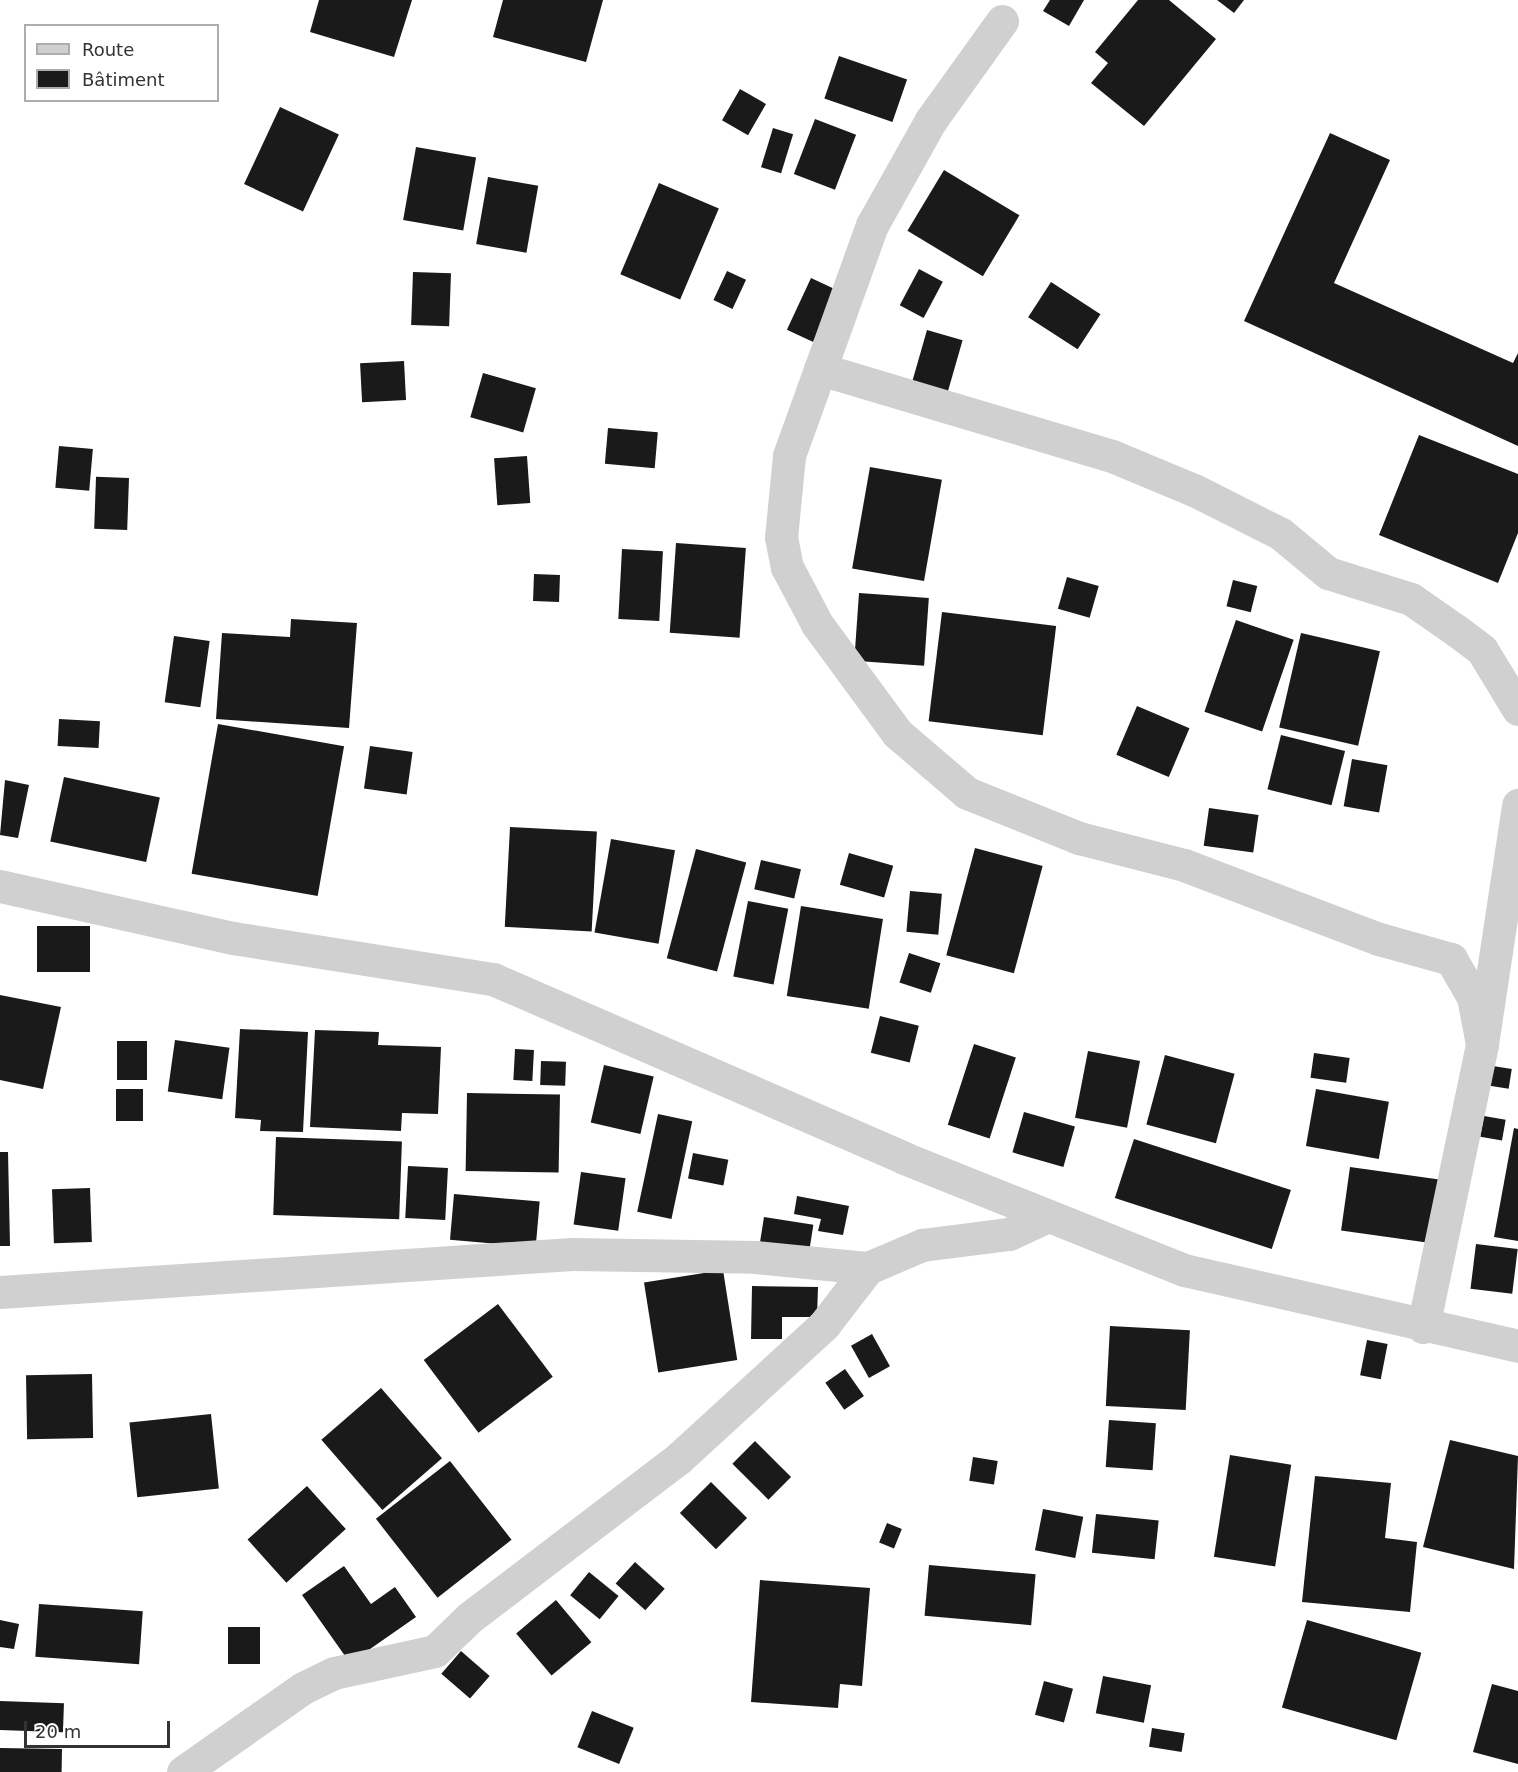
<!DOCTYPE html>
<html>
<head>
<meta charset="utf-8">
<style>
	body { margin:0 }
	#map { position:relative; width:1518px; height:1772px; overflow:hidden; background:#fff; font-family:"DejaVu Sans",sans-serif }
	div>[style] { position:absolute }
	.building>* { inset:0; background:#1a1a1a; transform-origin:0 0 }
	.minor>* { height:33px; margin:-16.5px; padding:0 16.5px; transform-origin:16.5px; border-radius:16.5px; background:#d0d0d0 }
	span { translate:-50% -50%; white-space:nowrap; text-align:center; line-height:1.15; -webkit-text-stroke:6px #fff; paint-order:stroke }
	.legend { position:absolute; left:24px; top:24px; width:195px; height:78px; box-sizing:border-box; background:#fff; border:2px solid #adadad; margin:0; padding:8px 10px; list-style:none; font-size:18px; color:#333 }
	.legend li { display:flex; align-items:center; gap:12px; height:30px }
	.legend b { width:30px; border:2px solid #adadad }
	.scale { position:absolute; left:24px; top:1721px; width:146px; height:27px; box-sizing:border-box; border:3px solid #333; border-top:0; padding-left:8px; font-size:18px; line-height:21px; white-space:nowrap; color:#333; -webkit-text-stroke:4px #fff; paint-order:stroke }
</style>
</head>
<body>
<div id="map">
	<div class="building">
		<div style="clip-path:polygon(319px 0,412px 0,394px 57px,310px 32px)"></div>
		<div style="clip-path:polygon(503px 0,603px 0,586px 62px,493px 37px)"></div>
		<div style="clip-path:polygon(1050px 0,1084px 0,1069px 26px,1043px 11px)"></div>
		<div style="clip-path:polygon(1138px 0,1169px 0,1216px 39px,1144px 126px,1091px 83px,1108px 63px,1095px 52px)"></div>
		<div style="clip-path:polygon(1217px 0,1244px 0,1234px 13px)"></div>
		<div style="left:839px;top:56px;width:72px;height:45px;rotate:19deg"></div>
		<div style="left:740px;top:89px;width:30px;height:36px;rotate:30deg"></div>
		<div style="left:280px;top:107px;width:65px;height:85px;rotate:25deg"></div>
		<div style="left:815px;top:119px;width:44px;height:59px;rotate:21deg"></div>
		<div style="left:773px;top:128px;width:21px;height:41px;rotate:17deg"></div>
		<div style="clip-path:polygon(1330px 133px,1390px 160px,1334px 283px,1513px 363px,1518px 353px,1518px 446px,1244px 321px)"></div>
		<div style="left:416px;top:147px;width:61px;height:74px;rotate:10deg"></div>
		<div style="left:944px;top:170px;width:88px;height:71px;rotate:31deg"></div>
		<div style="left:488px;top:177px;width:51px;height:68px;rotate:10deg"></div>
		<div style="left:659px;top:183px;width:65px;height:99px;rotate:23deg"></div>
		<div style="left:919px;top:269px;width:27px;height:41px;rotate:28deg"></div>
		<div style="left:727px;top:271px;width:21px;height:32px;rotate:25deg"></div>
		<div style="left:413px;top:272px;width:38px;height:53px;rotate:2deg"></div>
		<div style="left:811px;top:278px;width:29px;height:57px;rotate:25deg"></div>
		<div style="left:1051px;top:282px;width:59px;height:42px;rotate:33deg"></div>
		<div style="left:927px;top:330px;width:37px;height:59px;rotate:16deg"></div>
		<div style="left:404px;top:361px;width:39px;height:44px;rotate:87deg"></div>
		<div style="left:483px;top:373px;width:55px;height:46px;rotate:16deg"></div>
		<div style="left:608px;top:428px;width:50px;height:36px;rotate:5deg"></div>
		<div style="clip-path:polygon(1419px 435px,1518px 474px,1518px 533px,1498px 583px,1379px 535px)"></div>
		<div style="left:59px;top:446px;width:34px;height:42px;rotate:5deg"></div>
		<div style="left:527px;top:456px;width:47px;height:33px;rotate:86deg"></div>
		<div style="left:870px;top:467px;width:73px;height:103px;rotate:10deg"></div>
		<div style="left:129px;top:478px;width:52px;height:33px;rotate:92deg"></div>
		<div style="left:676px;top:543px;width:70px;height:90px;rotate:4deg"></div>
		<div style="left:622px;top:549px;width:41px;height:70px;rotate:3deg"></div>
		<div style="left:534px;top:574px;width:26px;height:27px;rotate:2deg"></div>
		<div style="left:1067px;top:577px;width:33px;height:33px;rotate:16deg"></div>
		<div style="left:1233px;top:580px;width:25px;height:27px;rotate:14deg"></div>
		<div style="left:859px;top:593px;width:70px;height:68px;rotate:4deg"></div>
		<div style="left:942px;top:612px;width:115px;height:110px;rotate:7deg"></div>
		<div style="clip-path:polygon(291px 619px,357px 623px,349px 728px,216px 719px,222px 633px,290px 637px)"></div>
		<div style="left:1236px;top:620px;width:61px;height:97px;rotate:19deg"></div>
		<div style="left:1301px;top:633px;width:81px;height:97px;rotate:13deg"></div>
		<div style="left:174px;top:636px;width:36px;height:67px;rotate:8deg"></div>
		<div style="left:1137px;top:706px;width:57px;height:53px;rotate:23deg"></div>
		<div style="left:59px;top:719px;width:41px;height:27px;rotate:3deg"></div>
		<div style="left:218px;top:724px;width:128px;height:152px;rotate:10deg"></div>
		<div style="left:1281px;top:735px;width:66px;height:56px;rotate:14deg"></div>
		<div style="left:370px;top:746px;width:43px;height:43px;rotate:8deg"></div>
		<div style="left:1352px;top:759px;width:36px;height:48px;rotate:10deg"></div>
		<div style="left:64px;top:777px;width:98px;height:66px;rotate:12deg"></div>
		<div style="clip-path:polygon(5px 780px,29px 785px,18px 838px,0 835px)"></div>
		<div style="left:1209px;top:808px;width:50px;height:38px;rotate:8deg"></div>
		<div style="left:510px;top:827px;width:87px;height:100px;rotate:3deg"></div>
		<div style="left:611px;top:839px;width:65px;height:95px;rotate:10deg"></div>
		<div style="left:975px;top:848px;width:70px;height:111px;rotate:15deg"></div>
		<div style="left:696px;top:849px;width:52px;height:113px;rotate:15deg"></div>
		<div style="left:849px;top:853px;width:46px;height:33px;rotate:16deg"></div>
		<div style="left:761px;top:860px;width:41px;height:30px;rotate:13deg"></div>
		<div style="left:910px;top:891px;width:32px;height:41px;rotate:5deg"></div>
		<div style="left:748px;top:901px;width:41px;height:77px;rotate:11deg"></div>
		<div style="left:801px;top:906px;width:83px;height:91px;rotate:9deg"></div>
		<div style="left:37px;top:926px;width:53px;height:46px"></div>
		<div style="left:909px;top:953px;width:33px;height:31px;rotate:18deg"></div>
		<div style="clip-path:polygon(0 995px,61px 1007px,43px 1089px,0 1080px)"></div>
		<div style="left:880px;top:1016px;width:40px;height:38px;rotate:14deg"></div>
		<div style="clip-path:polygon(240px 1029px,308px 1032px,303px 1132px,260px 1131px,261px 1120px,235px 1118px)"></div>
		<div style="clip-path:polygon(315px 1030px,379px 1032px,378px 1045px,441px 1047px,438px 1114px,402px 1113px,401px 1131px,310px 1127px)"></div>
		<div style="left:175px;top:1040px;width:55px;height:52px;rotate:8deg"></div>
		<div style="left:117px;top:1041px;width:30px;height:39px"></div>
		<div style="left:974px;top:1044px;width:44px;height:85px;rotate:18deg"></div>
		<div style="left:515px;top:1049px;width:19px;height:31px;rotate:3deg"></div>
		<div style="left:1088px;top:1051px;width:53px;height:68px;rotate:11deg"></div>
		<div style="left:1314px;top:1053px;width:36px;height:25px;rotate:8deg"></div>
		<div style="left:1165px;top:1055px;width:72px;height:72px;rotate:15deg"></div>
		<div style="left:541px;top:1061px;width:25px;height:24px;rotate:2deg"></div>
		<div style="left:604px;top:1065px;width:51px;height:59px;rotate:13deg"></div>
		<div style="left:1493px;top:1066px;width:19px;height:20px;rotate:9deg"></div>
		<div style="left:116px;top:1089px;width:27px;height:32px"></div>
		<div style="left:1316px;top:1089px;width:74px;height:58px;rotate:10deg"></div>
		<div style="left:467px;top:1093px;width:93px;height:78px;rotate:1deg"></div>
		<div style="left:1024px;top:1112px;width:53px;height:42px;rotate:16deg"></div>
		<div style="left:658px;top:1114px;width:35px;height:100px;rotate:12deg"></div>
		<div style="left:1484px;top:1116px;width:22px;height:21px;rotate:10deg"></div>
		<div style="clip-path:polygon(1514px 1128px,1518px 1129px,1518px 1241px,1494px 1237px)"></div>
		<div style="left:276px;top:1137px;width:126px;height:78px;rotate:2deg"></div>
		<div style="left:1134px;top:1139px;width:165px;height:62px;rotate:18deg"></div>
		<div style="clip-path:polygon(0 1152px,8px 1152px,10px 1246px,0 1246px)"></div>
		<div style="left:693px;top:1153px;width:36px;height:26px;rotate:11deg"></div>
		<div style="left:408px;top:1166px;width:40px;height:52px;rotate:3deg"></div>
		<div style="left:1350px;top:1167px;width:92px;height:64px;rotate:8deg"></div>
		<div style="left:581px;top:1172px;width:45px;height:53px;rotate:8deg"></div>
		<div style="left:90px;top:1188px;width:54px;height:38px;rotate:88deg"></div>
		<div style="left:454px;top:1194px;width:86px;height:46px;rotate:5deg"></div>
		<div style="clip-path:polygon(797px 1196px,849px 1206px,843px 1235px,818px 1231px,821px 1219px,794px 1214px)"></div>
		<div style="left:764px;top:1217px;width:50px;height:29px;rotate:9deg"></div>
		<div style="left:1476px;top:1244px;width:42px;height:45px;rotate:7deg"></div>
		<div style="left:723px;top:1270px;width:91px;height:80px;rotate:81deg"></div>
		<div style="clip-path:polygon(752px 1286px,818px 1287px,817px 1317px,782px 1317px,782px 1339px,751px 1339px)"></div>
		<div style="left:498px;top:1304px;width:91px;height:93px;rotate:53deg"></div>
		<div style="left:1110px;top:1326px;width:80px;height:80px;rotate:3deg"></div>
		<div style="left:872px;top:1334px;width:37px;height:24px;rotate:61deg"></div>
		<div style="left:1367px;top:1340px;width:21px;height:36px;rotate:11deg"></div>
		<div style="left:845px;top:1369px;width:33px;height:24px;rotate:55deg"></div>
		<div style="left:92px;top:1374px;width:64px;height:66px;rotate:89deg"></div>
		<div style="left:381px;top:1388px;width:93px;height:79px;rotate:49deg"></div>
		<div style="left:211px;top:1414px;width:75px;height:82px;rotate:84deg"></div>
		<div style="left:1109px;top:1420px;width:47px;height:47px;rotate:4deg"></div>
		<div style="clip-path:polygon(1450px 1440px,1518px 1456px,1514px 1569px,1423px 1547px)"></div>
		<div style="left:755px;top:1441px;width:51px;height:32px;rotate:45deg"></div>
		<div style="left:1230px;top:1455px;width:62px;height:103px;rotate:9deg"></div>
		<div style="left:973px;top:1457px;width:25px;height:24px;rotate:9deg"></div>
		<div style="left:450px;top:1461px;width:100px;height:94px;rotate:52deg"></div>
		<div style="clip-path:polygon(1315px 1476px,1391px 1483px,1385px 1538px,1417px 1542px,1410px 1612px,1302px 1602px)"></div>
		<div style="left:711px;top:1482px;width:51px;height:44px;rotate:45deg"></div>
		<div style="left:307px;top:1486px;width:58px;height:80px;rotate:48deg"></div>
		<div style="left:1043px;top:1509px;width:41px;height:42px;rotate:11deg"></div>
		<div style="left:1096px;top:1514px;width:63px;height:39px;rotate:6deg"></div>
		<div style="left:887px;top:1523px;width:16px;height:21px;rotate:22deg"></div>
		<div style="left:635px;top:1562px;width:40px;height:29px;rotate:42deg"></div>
		<div style="left:929px;top:1565px;width:107px;height:51px;rotate:5deg"></div>
		<div style="clip-path:polygon(344px 1566px,371px 1604px,395px 1587px,416px 1617px,350px 1663px,302px 1595px)"></div>
		<div style="left:589px;top:1572px;width:38px;height:30px;rotate:39deg"></div>
		<div style="clip-path:polygon(760px 1580px,870px 1588px,862px 1686px,840px 1684px,838px 1708px,751px 1702px)"></div>
		<div style="left:556px;top:1600px;width:55px;height:52px;rotate:50deg"></div>
		<div style="left:39px;top:1604px;width:104px;height:53px;rotate:4deg"></div>
		<div style="clip-path:polygon(0 1620px,19px 1624px,14px 1649px,0 1647px)"></div>
		<div style="left:1307px;top:1620px;width:119px;height:91px;rotate:16deg"></div>
		<div style="left:228px;top:1627px;width:32px;height:37px"></div>
		<div style="left:461px;top:1651px;width:38px;height:30px;rotate:41deg"></div>
		<div style="left:1103px;top:1676px;width:49px;height:38px;rotate:11deg"></div>
		<div style="left:1044px;top:1681px;width:30px;height:35px;rotate:15deg"></div>
		<div style="clip-path:polygon(1492px 1684px,1518px 1691px,1518px 1764px,1473px 1752px)"></div>
		<div style="left:0;top:1701px;width:64px;height:29px;rotate:2deg"></div>
		<div style="left:592px;top:1711px;width:45px;height:39px;rotate:22deg"></div>
		<div style="left:1152px;top:1728px;width:33px;height:19px;rotate:9deg"></div>
		<div style="left:0;top:1748px;width:62px;height:24px;rotate:1deg"></div>
	</div>
	<div class="minor">
		<div style="left:1002px;top:21px;width:122px;rotate:125.6deg"></div>
		<div style="left:931px;top:120px;width:120px;rotate:119.3deg"></div>
		<div style="left:872px;top:225px;width:245px;rotate:109.8deg"></div>
		<div style="left:789px;top:456px;width:81px;rotate:95.6deg"></div>
		<div style="left:781px;top:537px;width:31px;rotate:79deg"></div>
		<div style="left:787px;top:567px;width:64px;rotate:62.2deg"></div>
		<div style="left:817px;top:624px;width:135px;rotate:53.7deg"></div>
		<div style="left:897px;top:733px;width:92px;rotate:40.6deg"></div>
		<div style="left:967px;top:793px;width:121px;rotate:21.9deg"></div>
		<div style="left:1079px;top:838px;width:108px;rotate:14.4deg"></div>
		<div style="left:1184px;top:865px;width:209px;rotate:20.8deg"></div>
		<div style="left:1379px;top:939px;width:75px;rotate:15.5deg"></div>
		<div style="left:1451px;top:959px;width:44px;rotate:59.9deg"></div>
		<div style="left:1473px;top:997px;width:48px;rotate:79.2deg"></div>
		<div style="left:820px;top:369px;width:305px;rotate:16.6deg"></div>
		<div style="left:1112px;top:456px;width:91px;rotate:22.6deg"></div>
		<div style="left:1196px;top:491px;width:95px;rotate:26.8deg"></div>
		<div style="left:1281px;top:534px;width:61px;rotate:39.7deg"></div>
		<div style="left:1328px;top:573px;width:87px;rotate:17.4deg"></div>
		<div style="left:1411px;top:599px;width:56px;rotate:34.8deg"></div>
		<div style="left:1457px;top:631px;width:31px;rotate:37deg"></div>
		<div style="left:1482px;top:650px;width:69px;rotate:58.6deg"></div>
		<div style="left:0;top:886px;width:239px;rotate:12.6deg"></div>
		<div style="left:233px;top:938px;width:263px;rotate:9deg"></div>
		<div style="left:493px;top:979px;width:448px;rotate:23.5deg"></div>
		<div style="left:904px;top:1158px;width:302px;rotate:21.8deg"></div>
		<div style="left:1184px;top:1270px;width:343px;rotate:12.8deg"></div>
		<div style="left:0;top:1292px;width:573px;rotate:-3.8deg"></div>
		<div style="left:572px;top:1254px;width:183px;rotate:0.9deg"></div>
		<div style="left:755px;top:1257px;width:114px;rotate:5.6deg"></div>
		<div style="left:868px;top:1268px;width:59px;rotate:-23.1deg"></div>
		<div style="left:922px;top:1245px;width:88px;rotate:-7.2deg"></div>
		<div style="left:1009px;top:1234px;width:41px;rotate:-24.7deg"></div>
		<div style="left:1423px;top:1327px;width:289px;rotate:-78.2deg"></div>
		<div style="left:1482px;top:1044px;width:242px;rotate:-81.4deg"></div>
		<div style="left:183px;top:1772px;width:146px;rotate:-35deg"></div>
		<div style="left:303px;top:1688px;width:34px;rotate:-26deg"></div>
		<div style="left:334px;top:1673px;width:103px;rotate:-12.3deg"></div>
		<div style="left:435px;top:1651px;width:47px;rotate:-44.1deg"></div>
		<div style="left:469px;top:1618px;width:264px;rotate:-37.3deg"></div>
		<div style="left:679px;top:1458px;width:197px;rotate:-42.5deg"></div>
		<div style="left:824px;top:1325px;width:72px;rotate:-52.3deg"></div>
	</div>
	<ul class="legend">
	<li><b style="height:8px;background:#d0d0d0"></b>Route</li>
	<li><b style="height:16px;background:#1a1a1a"></b>Bâtiment</li>
	</ul>
	<div class="scale">20 m</div>
</div>
</body>
</html>
